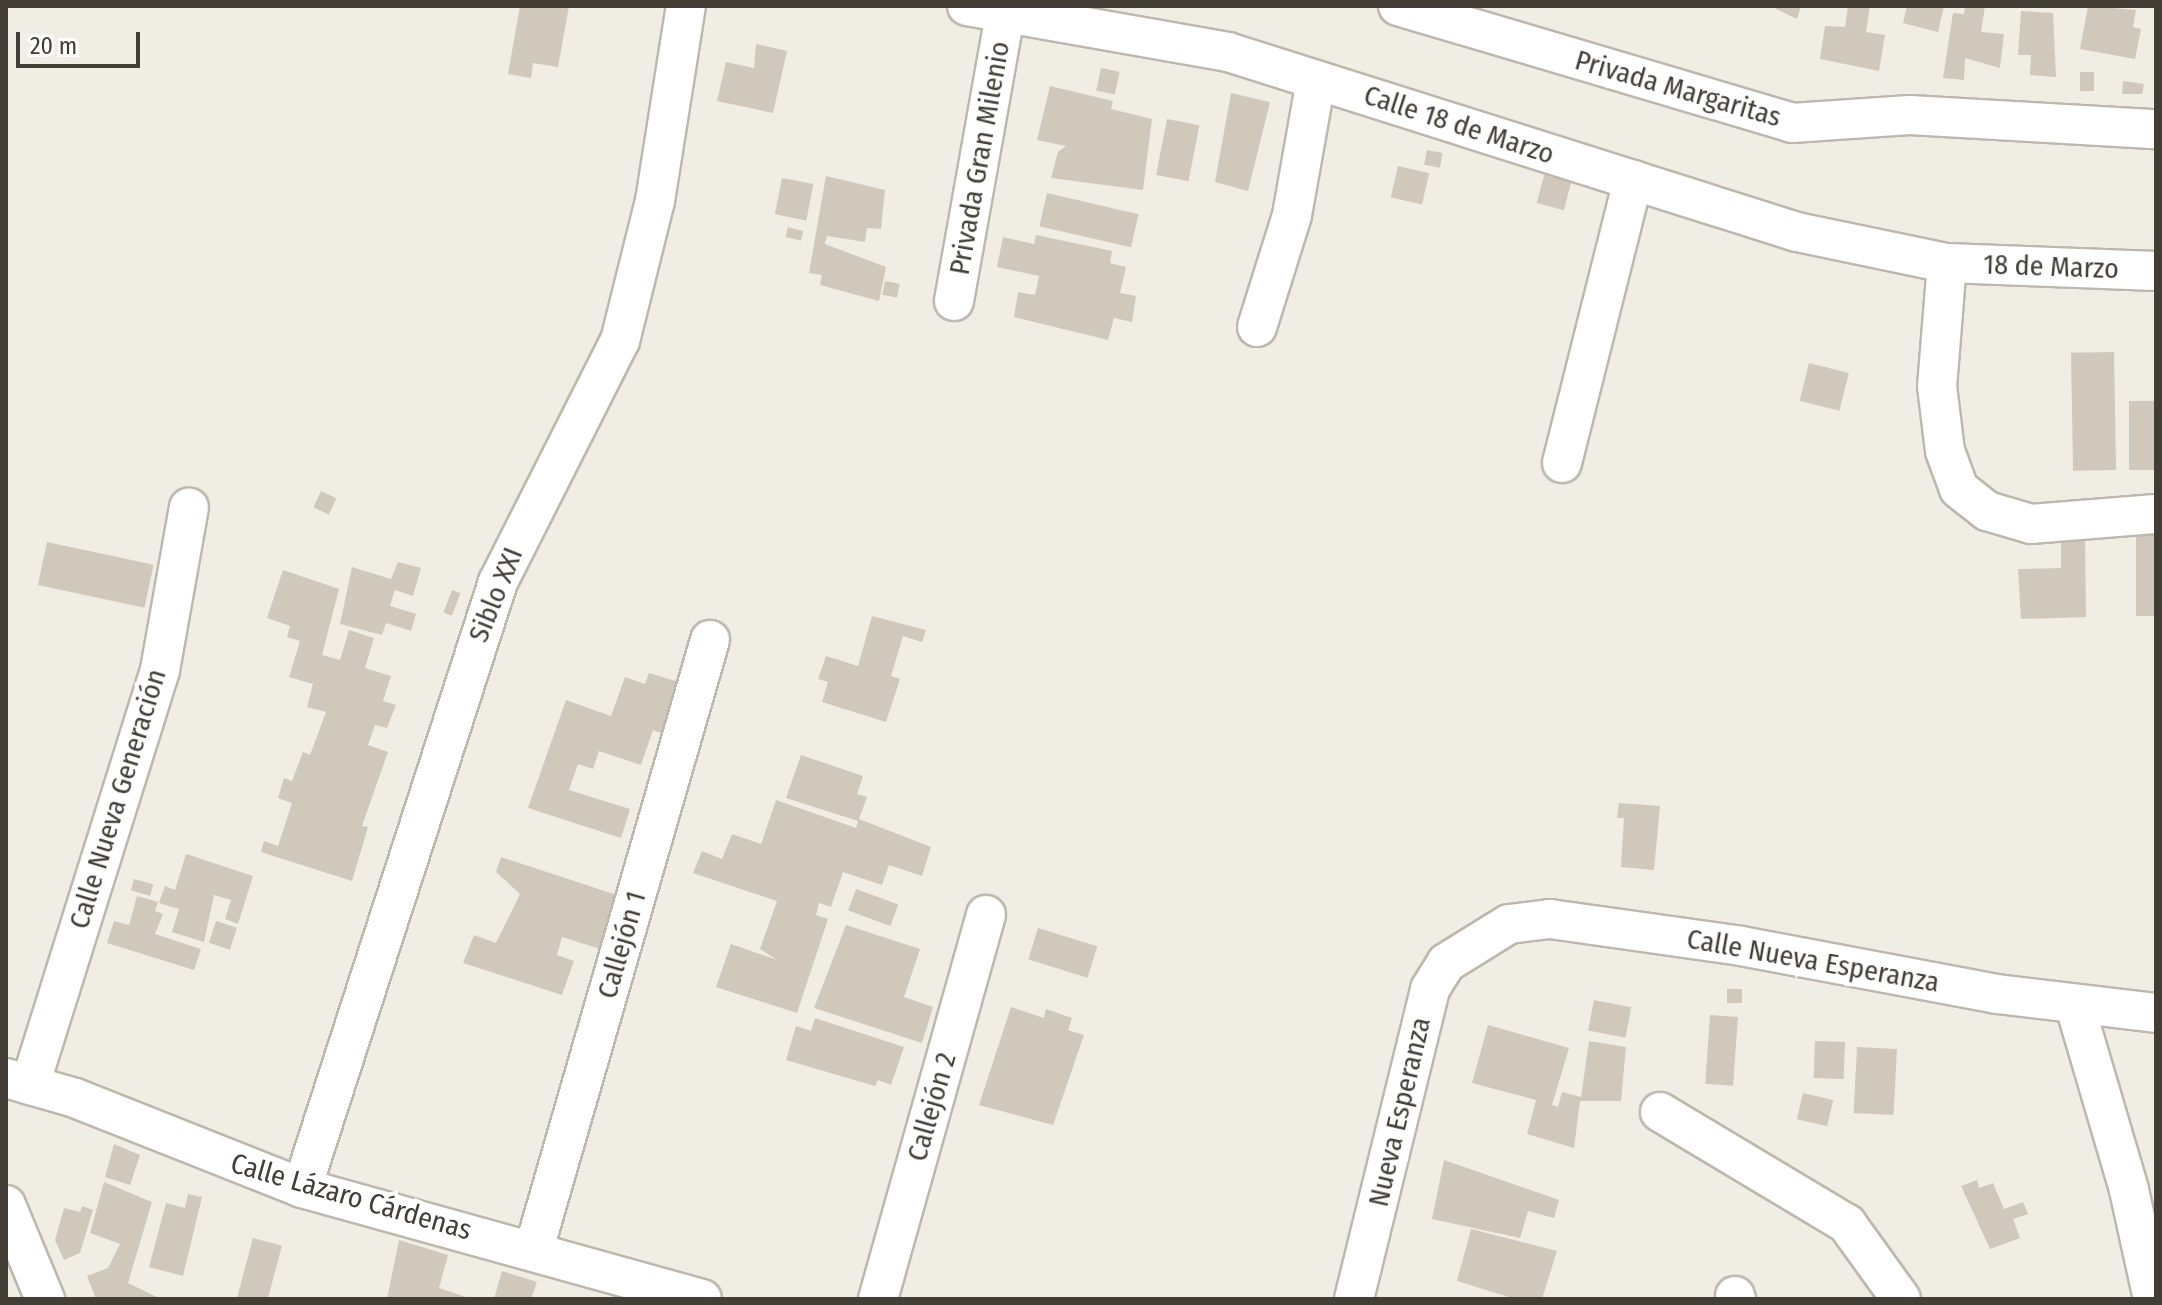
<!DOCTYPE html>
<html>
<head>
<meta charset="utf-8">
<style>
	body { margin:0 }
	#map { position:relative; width:2162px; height:1305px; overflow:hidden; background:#f0ede5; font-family:"Fira Sans Condensed",sans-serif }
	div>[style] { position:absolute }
	.building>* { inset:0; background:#d1c8bc; transform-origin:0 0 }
	.roads { filter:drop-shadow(2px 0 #beb7ac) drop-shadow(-2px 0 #beb7ac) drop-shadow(0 2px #beb7ac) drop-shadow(0 -2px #beb7ac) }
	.street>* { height:38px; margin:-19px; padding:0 19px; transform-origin:19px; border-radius:19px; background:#fff }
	span { translate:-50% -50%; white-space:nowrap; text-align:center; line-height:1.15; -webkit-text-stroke:8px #fff; paint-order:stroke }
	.street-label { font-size:28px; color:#423d35 }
	.frame { position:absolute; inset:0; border:8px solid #423d35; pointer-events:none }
	.scale { position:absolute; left:16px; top:32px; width:124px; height:36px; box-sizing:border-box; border:4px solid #423d35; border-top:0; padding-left:10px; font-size:24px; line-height:28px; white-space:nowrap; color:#423d35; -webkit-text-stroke:6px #fff; paint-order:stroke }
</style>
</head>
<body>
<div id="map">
	<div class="building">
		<div style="clip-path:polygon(520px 6px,569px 6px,558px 67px,533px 63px,531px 78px,508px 74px)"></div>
		<div style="clip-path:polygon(1770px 6px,1801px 6px,1797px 19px)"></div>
		<div style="clip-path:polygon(1848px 6px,1870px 6px,1866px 32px,1885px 35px,1879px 71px,1820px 59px,1825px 26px,1845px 27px)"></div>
		<div style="clip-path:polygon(1907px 6px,1944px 6px,1938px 32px,1903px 23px)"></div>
		<div style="clip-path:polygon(1965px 6px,1985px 6px,1981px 32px,2004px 34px,2000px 68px,1965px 58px,1964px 80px,1943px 78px,1953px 13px,1964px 14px)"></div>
		<div style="clip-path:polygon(2088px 6px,2136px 10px,2133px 27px,2141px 29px,2135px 59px,2080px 49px)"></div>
		<div style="clip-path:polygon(2021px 11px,2053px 13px,2056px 77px,2030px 75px,2031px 55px,2018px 55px)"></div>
		<div style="clip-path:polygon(756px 44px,787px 51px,773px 113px,717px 101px,726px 62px,754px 68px)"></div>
		<div style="left:1101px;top:68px;width:19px;height:23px;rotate:12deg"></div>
		<div style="left:2080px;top:72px;width:14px;height:19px"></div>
		<div style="clip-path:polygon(2123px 81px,2144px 84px,2142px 94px,2122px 94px)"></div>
		<div style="clip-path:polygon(1050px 86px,1113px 101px,1111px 109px,1152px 119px,1143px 190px,1051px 178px,1058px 152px,1066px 146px,1037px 140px)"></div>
		<div style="clip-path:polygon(1231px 93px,1270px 102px,1248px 191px,1215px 182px)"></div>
		<div style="left:1167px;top:119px;width:33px;height:57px;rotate:11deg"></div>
		<div style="left:1427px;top:150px;width:16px;height:15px;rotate:11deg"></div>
		<div style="left:1398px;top:166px;width:32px;height:32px;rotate:13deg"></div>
		<div style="left:1545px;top:172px;width:28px;height:32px;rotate:15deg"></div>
		<div style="clip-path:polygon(826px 176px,885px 190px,881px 229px,867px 228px,865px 242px,827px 236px,825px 244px,886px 267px,879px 301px,820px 285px,822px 275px,809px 273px)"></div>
		<div style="left:782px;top:178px;width:32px;height:37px;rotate:11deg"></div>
		<div style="left:1047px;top:193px;width:94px;height:34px;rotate:13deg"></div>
		<div style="left:788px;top:227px;width:16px;height:10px;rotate:15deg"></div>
		<div style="clip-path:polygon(1036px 235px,1112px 251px,1110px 263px,1126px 267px,1120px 293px,1136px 296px,1132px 322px,1114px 318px,1108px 340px,1014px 317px,1018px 292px,1035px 295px,1039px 276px,997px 267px,1003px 237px,1034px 244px)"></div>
		<div style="left:885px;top:281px;width:15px;height:14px;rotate:11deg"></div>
		<div style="left:2114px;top:352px;width:118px;height:43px;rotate:89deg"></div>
		<div style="left:1809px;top:363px;width:41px;height:39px;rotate:14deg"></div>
		<div style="left:2156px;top:401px;width:69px;height:27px;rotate:90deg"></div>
		<div style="left:321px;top:491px;width:17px;height:18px;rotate:25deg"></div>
		<div style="left:2156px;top:531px;width:85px;height:20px;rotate:90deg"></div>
		<div style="clip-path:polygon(2085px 533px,2086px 617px,2021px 619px,2018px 569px,2061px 568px,2061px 534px)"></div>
		<div style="left:47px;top:542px;width:109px;height:44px;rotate:12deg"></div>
		<div style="clip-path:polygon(398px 562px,421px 568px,413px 596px,395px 590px,390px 606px,416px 614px,411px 631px,386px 623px,382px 635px,340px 624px,352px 567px,391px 579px)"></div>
		<div style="clip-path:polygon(283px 570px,339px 589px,322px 655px,340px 660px,349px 630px,374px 638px,365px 668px,391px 676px,383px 701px,396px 705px,387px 728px,375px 725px,368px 745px,388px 752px,362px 826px,368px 827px,352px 881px,261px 852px,264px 841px,278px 846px,292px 803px,278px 798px,284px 778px,292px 781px,303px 752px,310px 755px,326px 712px,307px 707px,313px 684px,289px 677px,300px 641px,287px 637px,290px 626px,267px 618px)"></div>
		<div style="left:452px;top:590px;width:9px;height:24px;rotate:21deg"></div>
		<div style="clip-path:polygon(872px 616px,926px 630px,922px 642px,903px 636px,891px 676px,900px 679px,886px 722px,822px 702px,828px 682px,818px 679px,826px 656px,858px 666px)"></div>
		<div style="clip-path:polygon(649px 673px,689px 685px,663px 734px,653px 730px,641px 765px,599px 751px,593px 769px,578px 764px,569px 790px,630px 809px,621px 838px,528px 808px,566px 700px,611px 716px,625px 677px,645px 684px)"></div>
		<div style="clip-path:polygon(801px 755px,863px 776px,857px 794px,867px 797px,859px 819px,931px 847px,922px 876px,889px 865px,882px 885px,843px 872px,831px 907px,819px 903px,816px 915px,828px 919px,797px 1013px,716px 987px,731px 944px,777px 960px,760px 949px,777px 901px,693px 873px,702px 851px,722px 859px,732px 834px,761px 844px,776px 800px,856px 828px,858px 821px,786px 798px)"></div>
		<div style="clip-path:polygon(1619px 803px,1660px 806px,1654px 870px,1621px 867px,1624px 818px,1617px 818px)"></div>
		<div style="clip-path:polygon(186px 854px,253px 876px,238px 924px,225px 919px,231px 900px,214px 895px,204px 942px,172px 932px,179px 909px,159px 903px,165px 886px,175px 890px)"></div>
		<div style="clip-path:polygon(501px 857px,620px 896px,603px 950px,562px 937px,557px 955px,574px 961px,562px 995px,463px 963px,474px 935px,496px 943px,520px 894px,496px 872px)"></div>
		<div style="left:134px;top:879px;width:20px;height:12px;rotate:15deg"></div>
		<div style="left:856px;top:889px;width:45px;height:23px;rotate:20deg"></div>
		<div style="clip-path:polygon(137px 896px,158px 902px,155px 911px,163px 914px,155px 934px,201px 949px,194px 970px,107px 943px,114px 921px,129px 925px)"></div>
		<div style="left:216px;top:921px;width:22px;height:23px;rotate:18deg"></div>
		<div style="clip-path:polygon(846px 925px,920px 949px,904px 997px,933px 1007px,922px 1043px,814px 1008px)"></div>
		<div style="left:1038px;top:928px;width:62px;height:33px;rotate:17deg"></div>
		<div style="left:1727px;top:989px;width:15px;height:14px"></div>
		<div style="left:1594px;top:1000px;width:38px;height:31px;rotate:11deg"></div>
		<div style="clip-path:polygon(1011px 1007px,1044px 1018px,1046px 1009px,1072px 1018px,1068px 1030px,1084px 1035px,1053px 1125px,979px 1105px)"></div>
		<div style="left:1710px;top:1015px;width:28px;height:69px;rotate:4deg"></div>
		<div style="clip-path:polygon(815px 1018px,904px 1047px,891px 1085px,878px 1080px,875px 1086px,786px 1060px,796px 1026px,811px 1031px)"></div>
		<div style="clip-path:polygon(1488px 1025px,1569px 1048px,1552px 1105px,1558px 1107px,1562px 1092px,1581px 1097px,1589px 1041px,1626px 1047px,1621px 1101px,1580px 1101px,1574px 1148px,1527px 1134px,1536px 1100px,1472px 1083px)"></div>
		<div style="left:1815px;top:1041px;width:30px;height:37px;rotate:2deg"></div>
		<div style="left:1857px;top:1047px;width:40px;height:66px;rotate:3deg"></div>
		<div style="left:1803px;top:1093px;width:31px;height:27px;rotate:13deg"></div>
		<div style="clip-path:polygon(114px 1144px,140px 1155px,130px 1185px,105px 1177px)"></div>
		<div style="clip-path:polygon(1444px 1160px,1559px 1200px,1554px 1218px,1528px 1211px,1520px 1238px,1432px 1219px)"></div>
		<div style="clip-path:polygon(1977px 1180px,1979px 1188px,1993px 1183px,2004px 1209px,2023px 1202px,2028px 1214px,2013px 1219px,2020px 1238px,1990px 1249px,1961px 1186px)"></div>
		<div style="clip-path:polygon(104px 1182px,152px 1202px,128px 1283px,161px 1299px,96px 1299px,87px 1276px,108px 1268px,120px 1244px,90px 1233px)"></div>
		<div style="clip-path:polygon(188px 1194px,202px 1197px,183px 1276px,149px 1267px,166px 1203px,185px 1208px)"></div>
		<div style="clip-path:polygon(82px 1206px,93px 1210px,80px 1253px,64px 1260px,55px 1240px,64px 1208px,80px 1212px)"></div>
		<div style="clip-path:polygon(1471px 1229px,1557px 1251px,1542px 1299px,1515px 1299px,1457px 1281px)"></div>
		<div style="left:253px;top:1238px;width:30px;height:61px;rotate:15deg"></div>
		<div style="clip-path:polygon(399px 1240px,448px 1255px,439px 1288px,472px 1299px,387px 1299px)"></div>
		<div style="clip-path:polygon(502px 1271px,537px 1282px,531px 1299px,494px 1299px)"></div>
	</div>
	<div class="roads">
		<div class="street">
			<div style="left:967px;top:6px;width:265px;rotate:10deg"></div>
			<div style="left:1228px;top:52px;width:597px;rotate:17.55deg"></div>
			<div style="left:1797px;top:232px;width:153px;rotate:11.7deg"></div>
			<div style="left:1947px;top:263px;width:209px;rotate:2.2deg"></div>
			<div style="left:1398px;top:6px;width:411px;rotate:16.5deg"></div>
			<div style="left:1792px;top:123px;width:118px;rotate:-3.9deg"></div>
			<div style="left:1910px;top:115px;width:246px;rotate:3.3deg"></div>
			<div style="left:1947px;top:263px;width:123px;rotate:94.6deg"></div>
			<div style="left:1937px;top:386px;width:65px;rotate:83deg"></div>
			<div style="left:1945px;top:451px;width:40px;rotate:69.8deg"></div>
			<div style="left:1959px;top:489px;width:36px;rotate:38deg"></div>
			<div style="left:1987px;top:511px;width:46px;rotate:16.5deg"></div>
			<div style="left:2031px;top:524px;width:125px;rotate:-4.6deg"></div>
			<div style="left:954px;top:301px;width:291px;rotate:-79.9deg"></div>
			<div style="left:1257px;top:327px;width:117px;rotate:-72.6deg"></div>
			<div style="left:1292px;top:215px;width:137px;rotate:-79.9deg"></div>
			<div style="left:1562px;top:463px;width:292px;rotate:-75.9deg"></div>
			<div style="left:2075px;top:1006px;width:192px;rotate:73.6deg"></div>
			<div style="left:2129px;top:1190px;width:112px;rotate:77.6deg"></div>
			<div style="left:6px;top:1078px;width:72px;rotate:16.2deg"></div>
			<div style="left:75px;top:1098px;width:244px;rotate:21.6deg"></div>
			<div style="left:302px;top:1188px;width:415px;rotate:15.5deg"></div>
			<div style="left:30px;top:1085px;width:435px;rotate:-72.6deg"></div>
			<div style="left:160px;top:670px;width:165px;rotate:-79.9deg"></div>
			<div style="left:1660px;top:1112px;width:218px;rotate:30.9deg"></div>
			<div style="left:1847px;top:1224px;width:92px;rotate:54.2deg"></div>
			<div style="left:302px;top:1188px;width:637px;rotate:-72.08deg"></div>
			<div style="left:498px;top:582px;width:270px;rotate:-63.2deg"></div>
			<div style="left:620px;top:341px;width:144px;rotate:-76deg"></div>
			<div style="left:655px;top:201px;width:197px;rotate:-81deg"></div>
			<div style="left:6px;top:1205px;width:102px;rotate:67.5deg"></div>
			<div style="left:534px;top:1249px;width:634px;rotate:-73.88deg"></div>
			<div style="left:1735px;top:1296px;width:3px;rotate:72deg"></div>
			<div style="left:878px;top:1299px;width:399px;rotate:-74.3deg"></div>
			<div style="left:1354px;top:1299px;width:319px;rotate:-76.2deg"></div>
			<div style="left:1430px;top:989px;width:31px;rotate:-58deg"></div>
			<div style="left:1446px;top:963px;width:74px;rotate:-31.8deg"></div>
			<div style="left:1509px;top:924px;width:41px;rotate:-7deg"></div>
			<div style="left:1550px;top:919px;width:193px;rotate:8deg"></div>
			<div style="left:1741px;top:946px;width:260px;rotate:10.6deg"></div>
			<div style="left:1997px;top:994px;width:160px;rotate:6.8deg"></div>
		</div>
	</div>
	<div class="street-label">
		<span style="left:1678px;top:89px;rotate:16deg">Privada Margaritas</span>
		<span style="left:1459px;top:125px;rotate:18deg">Calle 18 de Marzo</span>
		<span style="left:980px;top:158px;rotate:-80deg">Privada Gran Milenio</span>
		<span style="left:2051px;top:267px;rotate:2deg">18 de Marzo</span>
		<span style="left:496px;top:595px;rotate:-68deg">Siblo XXI</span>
		<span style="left:118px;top:799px;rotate:-73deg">Calle Nueva Generación</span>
		<span style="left:622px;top:945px;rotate:-74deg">Callejón 1</span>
		<span style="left:1813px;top:961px;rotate:10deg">Calle Nueva Esperanza</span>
		<span style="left:932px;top:1107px;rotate:-74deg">Callejón 2</span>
		<span style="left:1400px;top:1112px;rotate:-77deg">Nueva Esperanza</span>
		<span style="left:351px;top:1197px;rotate:16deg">Calle Lázaro Cárdenas</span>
	</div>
	<div class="frame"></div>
	<div class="scale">20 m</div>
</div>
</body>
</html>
